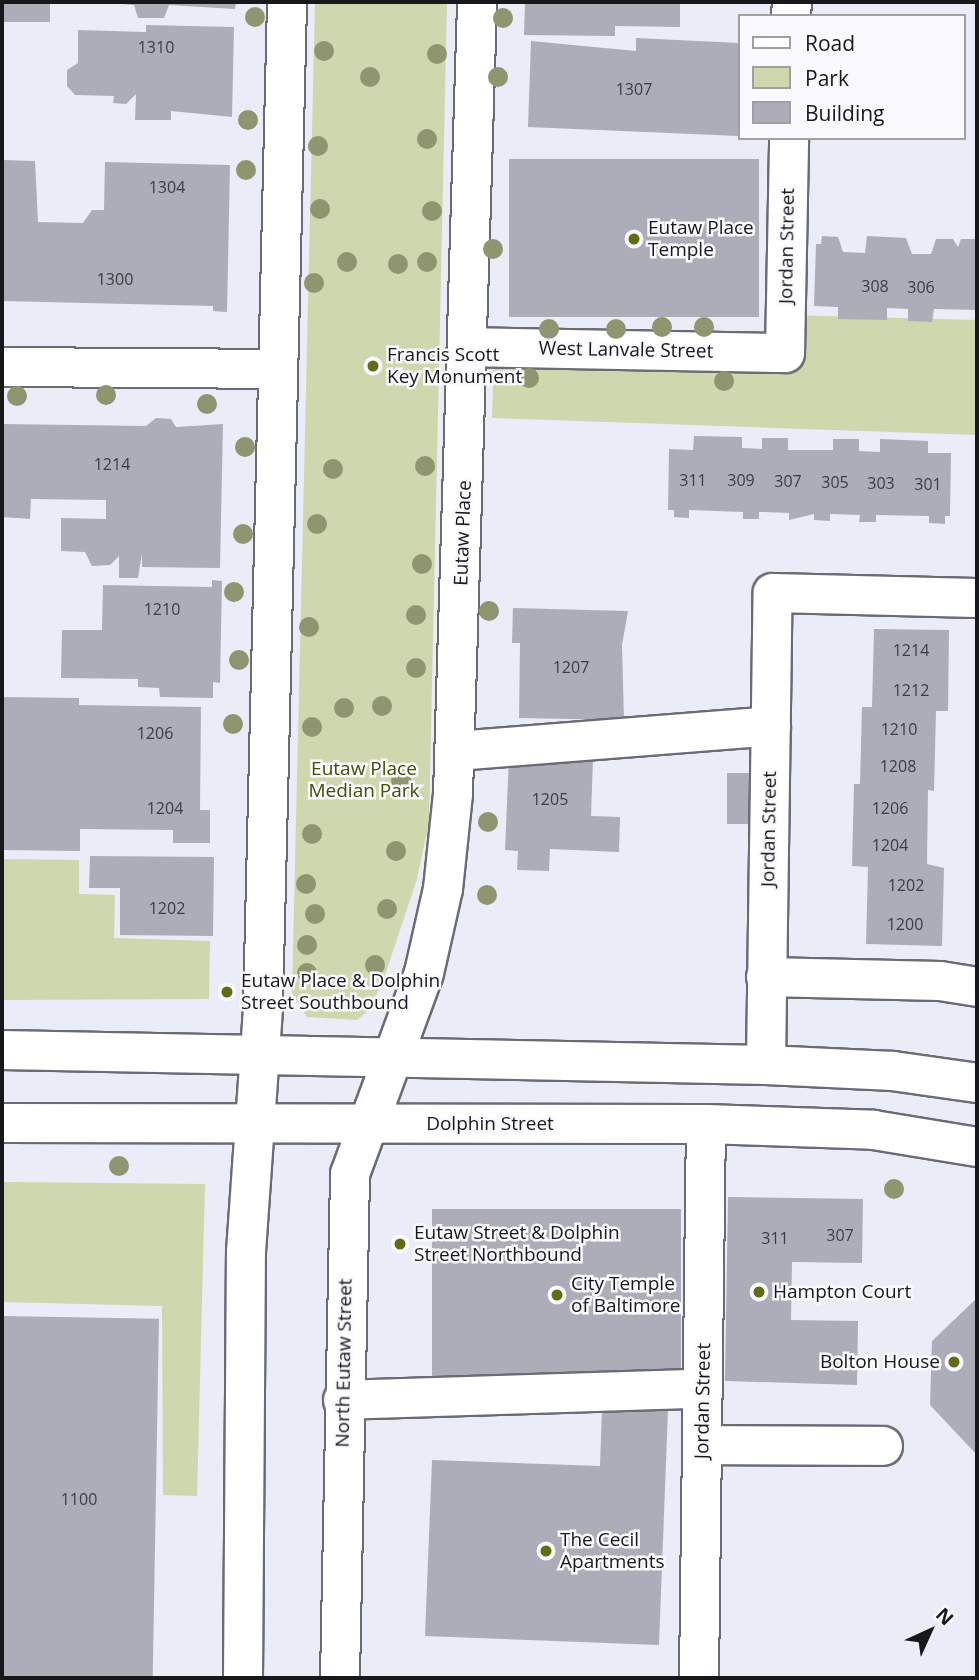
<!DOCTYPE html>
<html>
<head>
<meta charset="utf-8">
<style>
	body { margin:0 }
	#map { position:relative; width:979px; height:1680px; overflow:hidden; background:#eaecf7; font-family:"Open Sans",sans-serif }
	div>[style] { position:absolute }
	.green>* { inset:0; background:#ced7ae }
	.building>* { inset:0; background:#acadb9; transform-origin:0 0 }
	.roads { filter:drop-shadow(2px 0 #6a6b75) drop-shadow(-2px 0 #6a6b75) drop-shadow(0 2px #6a6b75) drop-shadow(0 -2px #6a6b75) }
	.minor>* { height:38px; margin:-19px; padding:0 19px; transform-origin:19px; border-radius:19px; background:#fff }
	.major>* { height:38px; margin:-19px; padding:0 19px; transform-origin:19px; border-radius:19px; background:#fff }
	.trees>* { width:20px; height:20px; margin:-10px; border-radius:50%; background:#8f956f }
	.dots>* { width:19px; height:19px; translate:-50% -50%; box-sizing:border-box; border:4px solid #f9f9fe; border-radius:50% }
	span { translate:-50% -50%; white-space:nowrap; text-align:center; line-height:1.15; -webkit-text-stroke:5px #f9f9fe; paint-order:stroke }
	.number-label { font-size:16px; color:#3c3d43 }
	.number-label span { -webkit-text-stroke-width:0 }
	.poi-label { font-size:19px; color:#17181c }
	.left { translate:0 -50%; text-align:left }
	.right { translate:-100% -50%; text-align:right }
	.street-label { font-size:19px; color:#17181c }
	.park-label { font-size:19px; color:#454e00 }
	.frame { position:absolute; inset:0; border:4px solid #17181c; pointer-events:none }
	.legend { position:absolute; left:738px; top:14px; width:228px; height:126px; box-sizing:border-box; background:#f9f9fe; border:2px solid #9f9fa4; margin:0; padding:9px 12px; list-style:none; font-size:21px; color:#17181c }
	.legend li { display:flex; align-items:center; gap:14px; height:35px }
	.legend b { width:35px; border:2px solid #9f9fa4 }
	.north { position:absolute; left:895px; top:1596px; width:70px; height:70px; -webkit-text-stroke:5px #f9f9fe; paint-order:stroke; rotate:45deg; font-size:19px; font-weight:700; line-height:28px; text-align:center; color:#17181c }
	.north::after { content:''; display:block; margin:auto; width:24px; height:32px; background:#17181c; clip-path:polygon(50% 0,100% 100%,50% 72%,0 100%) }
</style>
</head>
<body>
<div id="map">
	<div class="green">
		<div style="clip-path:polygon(315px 2px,447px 2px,429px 822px,417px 879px,383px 981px,368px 1011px,357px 1020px,307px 1017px,292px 994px)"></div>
		<div style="clip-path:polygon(785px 315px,977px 320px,977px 435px,492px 418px,494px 351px,773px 357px)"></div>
		<div style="clip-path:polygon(2px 859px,79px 860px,79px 894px,115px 895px,114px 938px,210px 941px,209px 999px,2px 1000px)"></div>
		<div style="clip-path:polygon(2px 1182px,205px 1184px,197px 1496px,163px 1495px,162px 1306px,2px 1302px)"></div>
	</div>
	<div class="building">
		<div style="left:2px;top:2px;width:48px;height:20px"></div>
		<div style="clip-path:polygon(94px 2px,236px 2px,235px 9px,169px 5px,164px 18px,138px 18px,134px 5px)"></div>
		<div style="clip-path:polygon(525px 2px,680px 2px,680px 27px,615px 26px,615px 36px,524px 35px)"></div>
		<div style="clip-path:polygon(146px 25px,234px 27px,232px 117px,171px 111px,171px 120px,135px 120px,136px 94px,126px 104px,113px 103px,114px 96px,75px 95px,67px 86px,67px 70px,78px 63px,78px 30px,146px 32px)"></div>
		<div style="clip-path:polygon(636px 38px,739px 43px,739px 136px,528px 127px,531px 41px,636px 51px)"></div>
		<div style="left:509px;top:159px;width:250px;height:158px"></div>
		<div style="clip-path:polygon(2px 160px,35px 161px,38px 222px,83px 223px,92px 210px,104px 210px,105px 162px,230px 165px,227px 312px,213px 311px,213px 306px,2px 301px)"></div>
		<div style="clip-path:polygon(822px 236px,838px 237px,843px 252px,865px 253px,867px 236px,906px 238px,912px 254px,931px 254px,936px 239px,953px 239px,958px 247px,961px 239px,977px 239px,977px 310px,934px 309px,932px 322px,908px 321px,908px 309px,887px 308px,887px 320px,838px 319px,838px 307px,814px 306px,816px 244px,821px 244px)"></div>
		<div style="clip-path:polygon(156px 418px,171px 419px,176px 427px,223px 424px,220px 568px,142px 567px,142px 553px,138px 578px,119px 578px,119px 556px,110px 565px,92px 566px,85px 552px,61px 551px,61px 518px,106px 519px,106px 500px,31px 499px,30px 519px,2px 517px,2px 424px,146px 426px)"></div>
		<div style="clip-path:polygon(694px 436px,742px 437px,742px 448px,762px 449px,762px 438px,788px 438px,788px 450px,833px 450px,833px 439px,859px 439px,859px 451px,880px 452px,880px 439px,928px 441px,928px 453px,951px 453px,950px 516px,945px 516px,945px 524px,929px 523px,929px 516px,876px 515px,876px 522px,859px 522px,860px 515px,830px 514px,830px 521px,814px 520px,814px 514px,789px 520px,789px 513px,764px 512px,759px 512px,759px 519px,743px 519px,743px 512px,689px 510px,689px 518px,674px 517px,674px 510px,668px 510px,669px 449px,693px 450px)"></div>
		<div style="clip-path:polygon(212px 580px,222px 581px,220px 683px,213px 682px,213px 698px,160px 697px,159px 688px,138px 687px,138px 679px,61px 678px,62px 630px,102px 630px,103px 585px,212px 587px)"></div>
		<div style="clip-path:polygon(513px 608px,628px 611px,622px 645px,624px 720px,519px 718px,520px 643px,512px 643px)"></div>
		<div style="clip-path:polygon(874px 629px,949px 630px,948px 711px,936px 711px,934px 791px,928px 790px,927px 864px,944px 868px,942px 946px,866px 944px,868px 867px,852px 866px,854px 784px,860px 784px,862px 707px,872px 707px)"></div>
		<div style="clip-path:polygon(2px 697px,79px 698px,79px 705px,201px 707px,200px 810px,210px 810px,210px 843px,173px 843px,173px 830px,80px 829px,80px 851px,2px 850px)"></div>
		<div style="clip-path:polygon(509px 757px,593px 760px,591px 816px,620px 817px,619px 852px,550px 849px,549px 871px,517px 870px,518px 851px,505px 850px)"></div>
		<div style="left:727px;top:773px;width:22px;height:51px"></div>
		<div style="clip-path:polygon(90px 856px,214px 857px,213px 936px,120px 935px,120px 888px,89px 888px)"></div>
		<div style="clip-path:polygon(728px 1197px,863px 1199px,862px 1263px,792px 1262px,791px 1320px,858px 1321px,857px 1385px,725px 1381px)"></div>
		<div style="left:432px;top:1209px;width:249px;height:169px"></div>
		<div style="clip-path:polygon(977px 1298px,977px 1455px,930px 1405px,932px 1341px)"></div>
		<div style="left:2px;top:1316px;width:157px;height:362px;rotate:1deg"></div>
		<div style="clip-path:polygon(602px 1407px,668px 1410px,659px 1645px,425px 1636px,432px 1460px,600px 1466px)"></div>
	</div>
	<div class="roads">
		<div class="minor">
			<div style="left:791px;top:16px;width:14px;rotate:-86deg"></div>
			<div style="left:468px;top:347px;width:317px;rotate:1.1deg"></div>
			<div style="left:785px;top:353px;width:215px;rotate:-88.9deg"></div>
			<div style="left:2px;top:367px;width:276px;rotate:0.4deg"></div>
			<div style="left:456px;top:751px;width:316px;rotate:-4.5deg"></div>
			<div style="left:766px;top:977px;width:174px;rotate:1.3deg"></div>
			<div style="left:940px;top:981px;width:37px;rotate:9deg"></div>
			<div style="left:766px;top:1065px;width:472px;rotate:-89.2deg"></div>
			<div style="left:773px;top:593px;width:204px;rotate:1.4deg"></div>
			<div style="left:343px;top:1400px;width:360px;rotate:-1.8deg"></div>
			<div style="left:702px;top:1445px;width:181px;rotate:0.3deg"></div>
			<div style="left:243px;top:1678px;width:426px;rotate:-89.6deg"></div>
			<div style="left:246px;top:1252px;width:246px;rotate:-86deg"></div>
			<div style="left:263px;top:1007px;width:1005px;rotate:-88.63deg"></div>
			<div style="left:340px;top:1678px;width:504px;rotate:-88.86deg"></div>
			<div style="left:350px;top:1174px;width:214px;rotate:-69.8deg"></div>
			<div style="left:424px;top:973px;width:86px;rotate:-77.3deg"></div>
			<div style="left:443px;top:889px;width:96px;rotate:-84deg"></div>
			<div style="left:453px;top:794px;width:792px;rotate:-88.26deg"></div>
			<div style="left:699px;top:1678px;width:554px;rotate:-89.28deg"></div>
		</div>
		<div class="major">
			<div style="left:2px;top:1050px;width:764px;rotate:1.12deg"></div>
			<div style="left:766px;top:1065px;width:127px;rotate:2.7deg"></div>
			<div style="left:893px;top:1071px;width:85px;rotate:8.1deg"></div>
			<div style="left:2px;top:1123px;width:704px;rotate:0.08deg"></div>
			<div style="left:706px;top:1124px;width:168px;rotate:2deg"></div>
			<div style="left:874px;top:1130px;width:104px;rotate:9.4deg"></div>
		</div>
	</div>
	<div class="trees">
		<div style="left:255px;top:17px"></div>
		<div style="left:503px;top:18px"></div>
		<div style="left:324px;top:51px"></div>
		<div style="left:437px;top:54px"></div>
		<div style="left:370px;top:77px"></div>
		<div style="left:498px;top:77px"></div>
		<div style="left:248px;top:120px"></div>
		<div style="left:427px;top:139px"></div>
		<div style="left:318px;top:146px"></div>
		<div style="left:246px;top:170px"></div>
		<div style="left:320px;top:209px"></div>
		<div style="left:432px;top:211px"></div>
		<div style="left:493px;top:249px"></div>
		<div style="left:347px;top:262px"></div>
		<div style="left:427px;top:262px"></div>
		<div style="left:398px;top:264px"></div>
		<div style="left:314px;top:283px"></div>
		<div style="left:662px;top:327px"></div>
		<div style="left:704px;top:327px"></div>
		<div style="left:549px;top:329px"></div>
		<div style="left:616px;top:329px"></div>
		<div style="left:529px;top:378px"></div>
		<div style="left:724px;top:381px"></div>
		<div style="left:106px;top:395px"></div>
		<div style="left:17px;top:396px"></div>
		<div style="left:207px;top:404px"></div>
		<div style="left:245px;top:447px"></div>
		<div style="left:425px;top:466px"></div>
		<div style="left:333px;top:469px"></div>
		<div style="left:317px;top:524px"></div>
		<div style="left:243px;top:534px"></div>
		<div style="left:422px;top:564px"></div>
		<div style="left:234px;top:592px"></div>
		<div style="left:489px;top:611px"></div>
		<div style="left:416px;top:615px"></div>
		<div style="left:309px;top:627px"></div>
		<div style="left:239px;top:660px"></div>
		<div style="left:416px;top:668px"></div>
		<div style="left:382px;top:706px"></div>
		<div style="left:344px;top:708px"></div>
		<div style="left:233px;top:724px"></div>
		<div style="left:312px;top:727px"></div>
		<div style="left:401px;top:780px"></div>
		<div style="left:488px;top:822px"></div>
		<div style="left:312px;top:834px"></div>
		<div style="left:396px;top:851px"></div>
		<div style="left:306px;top:884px"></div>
		<div style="left:487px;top:895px"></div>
		<div style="left:387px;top:909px"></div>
		<div style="left:315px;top:914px"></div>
		<div style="left:307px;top:945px"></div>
		<div style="left:375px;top:965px"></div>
		<div style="left:307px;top:973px"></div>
		<div style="left:119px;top:1166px"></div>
		<div style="left:894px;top:1189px"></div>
	</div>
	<div class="dots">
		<div style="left:634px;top:239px;background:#616c14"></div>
		<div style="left:373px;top:366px;background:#616c14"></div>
		<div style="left:227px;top:992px;background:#616c14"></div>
		<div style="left:400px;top:1244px;background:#616c14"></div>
		<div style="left:759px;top:1292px;background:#616c14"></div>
		<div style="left:557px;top:1295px;background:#616c14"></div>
		<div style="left:954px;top:1362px;background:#616c14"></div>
		<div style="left:546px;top:1551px;background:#616c14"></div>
	</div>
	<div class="number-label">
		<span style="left:156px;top:47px">1310</span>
		<span style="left:634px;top:89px">1307</span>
		<span style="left:167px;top:187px">1304</span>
		<span style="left:115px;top:279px">1300</span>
		<span style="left:875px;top:286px">308</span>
		<span style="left:921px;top:287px">306</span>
		<span style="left:112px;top:464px">1214</span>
		<span style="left:693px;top:480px">311</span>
		<span style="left:741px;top:480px">309</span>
		<span style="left:788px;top:481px">307</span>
		<span style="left:835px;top:482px">305</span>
		<span style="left:881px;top:483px">303</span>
		<span style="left:928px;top:484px">301</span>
		<span style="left:162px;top:609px">1210</span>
		<span style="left:911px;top:650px">1214</span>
		<span style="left:571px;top:667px">1207</span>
		<span style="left:911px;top:690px">1212</span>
		<span style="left:899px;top:729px">1210</span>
		<span style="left:155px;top:733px">1206</span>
		<span style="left:898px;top:766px">1208</span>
		<span style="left:550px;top:799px">1205</span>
		<span style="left:165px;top:808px">1204</span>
		<span style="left:890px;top:808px">1206</span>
		<span style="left:890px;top:845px">1204</span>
		<span style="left:906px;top:885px">1202</span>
		<span style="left:167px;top:908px">1202</span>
		<span style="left:905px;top:924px">1200</span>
		<span style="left:840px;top:1235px">307</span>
		<span style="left:775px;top:1238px">311</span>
		<span style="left:79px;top:1499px">1100</span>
	</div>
	<div class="poi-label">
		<span class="left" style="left:648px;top:239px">Eutaw Place<br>Temple</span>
		<span class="left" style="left:387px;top:366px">Francis Scott<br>Key Monument</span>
		<span class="left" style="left:241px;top:992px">Eutaw Place &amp; Dolphin<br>Street Southbound</span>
		<span class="left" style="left:414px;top:1244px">Eutaw Street &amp; Dolphin<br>Street Northbound</span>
		<span class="left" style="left:571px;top:1295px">City Temple<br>of Baltimore</span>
		<span class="left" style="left:773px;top:1292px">Hampton Court</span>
		<span class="right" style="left:940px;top:1362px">Bolton House</span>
		<span class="left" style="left:560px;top:1551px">The Cecil<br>Apartments</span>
	</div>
	<div class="street-label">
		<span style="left:787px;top:246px;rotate:-89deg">Jordan Street</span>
		<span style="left:626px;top:350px;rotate:1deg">West Lanvale Street</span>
		<span style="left:463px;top:533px;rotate:-88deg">Eutaw Place</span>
		<span style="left:769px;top:829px;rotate:-89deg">Jordan Street</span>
		<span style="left:490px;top:1124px">Dolphin Street</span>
		<span style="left:344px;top:1363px;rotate:-89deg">North Eutaw Street</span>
		<span style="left:703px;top:1401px;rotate:-89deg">Jordan Street</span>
	</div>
	<div class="park-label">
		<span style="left:364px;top:780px">Eutaw Place<br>Median Park</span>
	</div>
	<div class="frame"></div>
	<ul class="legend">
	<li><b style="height:9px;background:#fff"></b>Road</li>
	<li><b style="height:19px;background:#ced7ae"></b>Park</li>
	<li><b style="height:19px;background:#acadb9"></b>Building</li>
	</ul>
	<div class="north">N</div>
</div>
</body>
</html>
